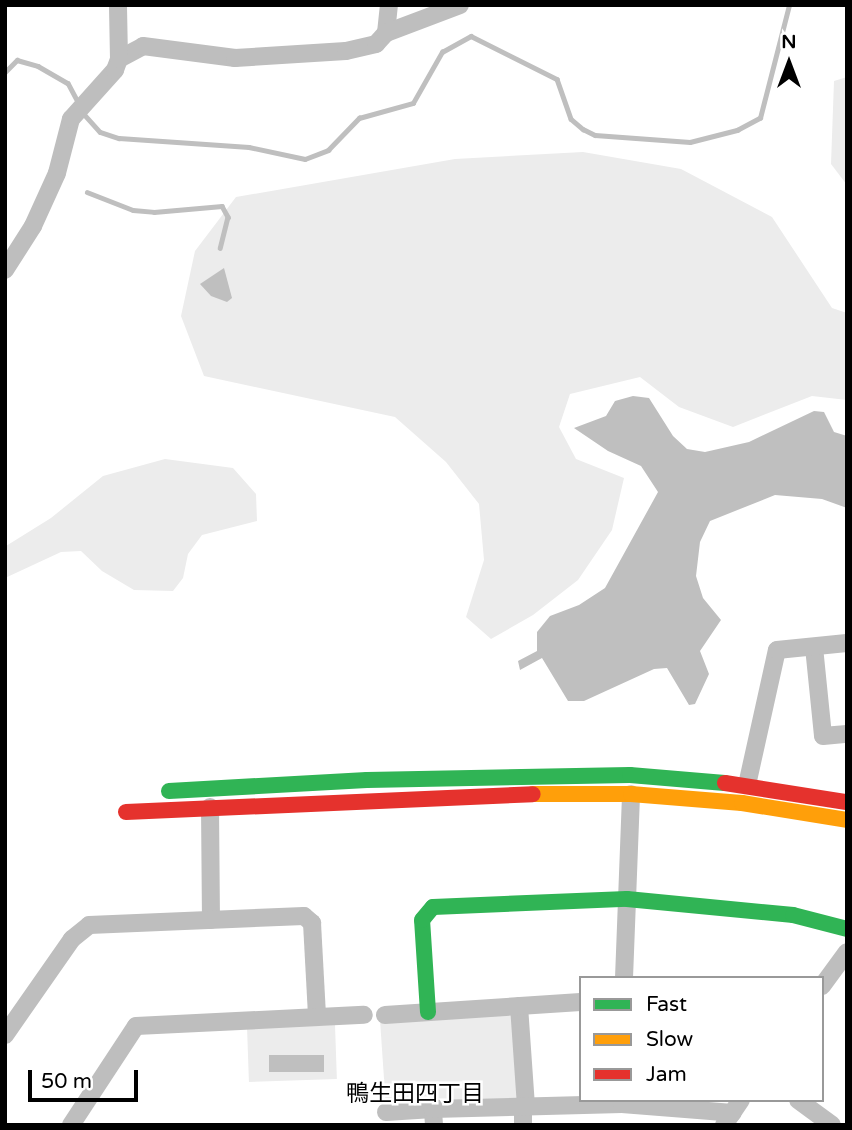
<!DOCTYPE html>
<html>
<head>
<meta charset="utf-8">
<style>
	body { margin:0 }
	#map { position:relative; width:852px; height:1130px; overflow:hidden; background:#fff; font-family:"Varela Round","Noto Sans JP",sans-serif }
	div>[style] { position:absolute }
	.green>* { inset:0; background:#ececec; transform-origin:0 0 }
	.water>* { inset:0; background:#bfbfbf; transform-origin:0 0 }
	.stream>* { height:4.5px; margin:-2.25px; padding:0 2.25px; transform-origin:2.25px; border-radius:2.25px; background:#bfbfbf }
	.street>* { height:18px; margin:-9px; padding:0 9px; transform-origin:9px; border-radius:9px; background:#bebebe }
	.fast>* { height:16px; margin:-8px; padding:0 8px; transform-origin:8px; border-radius:8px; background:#30b455 }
	.slow>* { height:16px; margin:-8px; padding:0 8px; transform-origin:8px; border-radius:8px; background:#ff9f0a }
	.jam>* { height:16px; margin:-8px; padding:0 8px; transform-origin:8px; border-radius:8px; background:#e5322d }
	span { translate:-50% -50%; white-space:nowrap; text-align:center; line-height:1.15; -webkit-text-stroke:5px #fff; paint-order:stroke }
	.neighbourhood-label { font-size:23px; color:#000 }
	.frame { position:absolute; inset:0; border:7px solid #000; pointer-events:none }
	.legend { position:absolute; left:579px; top:976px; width:245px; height:126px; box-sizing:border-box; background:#fff; border:2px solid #999; margin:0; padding:9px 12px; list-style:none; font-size:21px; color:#000 }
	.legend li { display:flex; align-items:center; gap:14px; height:35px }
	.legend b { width:35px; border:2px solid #999 }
	.north { position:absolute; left:754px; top:28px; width:70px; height:70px; -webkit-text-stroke:5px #fff; paint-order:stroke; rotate:0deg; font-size:19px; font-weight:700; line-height:28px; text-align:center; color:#000 }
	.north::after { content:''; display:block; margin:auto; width:24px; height:32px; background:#000; clip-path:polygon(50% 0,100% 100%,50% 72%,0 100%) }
	.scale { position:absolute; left:28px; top:1070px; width:110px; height:32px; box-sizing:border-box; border:4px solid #000; border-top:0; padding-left:9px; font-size:21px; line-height:24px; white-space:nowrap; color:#000; -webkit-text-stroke:5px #fff; paint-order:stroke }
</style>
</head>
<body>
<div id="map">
	<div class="green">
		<div style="clip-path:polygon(847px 77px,847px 185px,831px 164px,834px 81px)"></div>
		<div style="clip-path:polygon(583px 152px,681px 169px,772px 217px,832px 308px,847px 313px,847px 400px,812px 396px,733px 427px,679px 407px,640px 377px,570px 394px,559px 427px,576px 459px,624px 478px,612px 530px,578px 580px,533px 615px,491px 639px,466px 617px,484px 560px,479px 504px,446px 462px,395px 417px,204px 376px,181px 316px,195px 251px,236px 197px,455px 159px)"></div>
		<div style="clip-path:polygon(165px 459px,233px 468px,256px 494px,257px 521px,202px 535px,188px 554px,183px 578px,173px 591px,134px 590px,102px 571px,81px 551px,61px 552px,5px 578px,6px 546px,51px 518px,103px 476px)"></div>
		<div style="clip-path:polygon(508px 1012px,514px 1018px,520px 1096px,514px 1101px,386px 1108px,380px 1020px)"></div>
		<div style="left:335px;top:1025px;width:54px;height:88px;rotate:88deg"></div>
	</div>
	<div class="water">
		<div style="clip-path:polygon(224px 268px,232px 298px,227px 302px,211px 296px,200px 284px)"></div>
		<div style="clip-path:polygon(633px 396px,649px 398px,673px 436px,687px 449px,705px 452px,749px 442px,814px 411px,824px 412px,834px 432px,847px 436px,847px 508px,822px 499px,775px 495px,710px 521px,700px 542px,696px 576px,703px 598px,721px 620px,700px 651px,709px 674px,695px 704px,689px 705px,667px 668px,654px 669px,584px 701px,568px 701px,542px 658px,520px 670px,518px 661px,537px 651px,537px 632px,550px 616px,579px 605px,605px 588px,658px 492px,641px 466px,608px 451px,574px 428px,606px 416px,615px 401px)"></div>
		<div style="left:269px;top:1055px;width:55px;height:17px"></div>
	</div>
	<div class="stream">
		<div style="left:5px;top:72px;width:17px;rotate:-45deg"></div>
		<div style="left:17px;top:60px;width:22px;rotate:16deg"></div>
		<div style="left:38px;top:66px;width:34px;rotate:30deg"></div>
		<div style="left:68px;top:83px;width:21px;rotate:62deg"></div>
		<div style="left:83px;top:113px;width:25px;rotate:48deg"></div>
		<div style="left:100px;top:132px;width:20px;rotate:18deg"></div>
		<div style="left:119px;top:138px;width:130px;rotate:4deg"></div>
		<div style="left:249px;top:147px;width:57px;rotate:12.1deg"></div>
		<div style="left:305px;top:159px;width:25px;rotate:-21deg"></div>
		<div style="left:328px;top:150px;width:45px;rotate:-45.9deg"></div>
		<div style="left:359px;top:118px;width:56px;rotate:-15.5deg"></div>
		<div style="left:413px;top:103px;width:59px;rotate:-60.4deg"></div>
		<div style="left:442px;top:52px;width:33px;rotate:-29deg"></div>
		<div style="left:471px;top:36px;width:96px;rotate:26.6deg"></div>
		<div style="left:557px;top:79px;width:42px;rotate:70.7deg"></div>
		<div style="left:571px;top:119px;width:16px;rotate:40deg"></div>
		<div style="left:583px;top:129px;width:13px;rotate:27deg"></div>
		<div style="left:595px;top:135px;width:95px;rotate:4.2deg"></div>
		<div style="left:690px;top:142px;width:49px;rotate:-14.3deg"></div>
		<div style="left:737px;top:130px;width:26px;rotate:-28deg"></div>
		<div style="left:760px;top:118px;width:117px;rotate:-75.6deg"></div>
		<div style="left:87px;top:192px;width:49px;rotate:21.4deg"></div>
		<div style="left:133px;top:210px;width:21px;rotate:5deg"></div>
		<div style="left:154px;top:212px;width:68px;rotate:-5deg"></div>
		<div style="left:222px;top:206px;width:13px;rotate:61deg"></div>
		<div style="left:228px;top:217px;width:32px;rotate:104deg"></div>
	</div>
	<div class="street">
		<div style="left:386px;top:33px;width:28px;rotate:-84deg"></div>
		<div style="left:119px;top:59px;width:27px;rotate:-28deg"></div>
		<div style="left:143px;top:46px;width:93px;rotate:7.4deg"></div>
		<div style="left:235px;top:58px;width:111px;rotate:-3.6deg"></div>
		<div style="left:346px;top:51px;width:31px;rotate:-13deg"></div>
		<div style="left:376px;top:44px;width:15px;rotate:-48deg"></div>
		<div style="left:386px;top:33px;width:79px;rotate:-20.7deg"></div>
		<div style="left:5px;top:270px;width:52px;rotate:-57.5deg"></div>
		<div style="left:33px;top:226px;width:58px;rotate:-65.6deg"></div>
		<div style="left:57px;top:173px;width:56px;rotate:-75.5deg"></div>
		<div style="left:71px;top:119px;width:66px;rotate:-48.1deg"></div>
		<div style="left:115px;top:70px;width:12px;rotate:-70deg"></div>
		<div style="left:119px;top:59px;width:54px;rotate:-91.1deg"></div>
		<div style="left:814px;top:647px;width:89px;rotate:84.2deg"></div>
		<div style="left:823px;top:736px;width:24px;rotate:-5deg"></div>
		<div style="left:747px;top:785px;width:138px;rotate:-77.5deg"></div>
		<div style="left:777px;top:650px;width:70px;rotate:-5.7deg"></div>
		<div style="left:210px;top:807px;width:113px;rotate:89.5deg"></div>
		<div style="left:624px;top:978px;width:184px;rotate:-87.8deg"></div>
		<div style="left:822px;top:986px;width:42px;rotate:-53.7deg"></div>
		<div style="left:519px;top:1006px;width:100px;rotate:86deg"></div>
		<div style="left:385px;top:1015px;width:196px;rotate:-3.8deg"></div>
		<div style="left:5px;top:1035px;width:117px;rotate:-55.1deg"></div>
		<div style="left:72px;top:939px;width:22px;rotate:-39deg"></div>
		<div style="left:89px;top:925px;width:215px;rotate:-2.4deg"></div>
		<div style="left:304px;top:916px;width:11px;rotate:41deg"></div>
		<div style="left:312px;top:923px;width:93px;rotate:86.9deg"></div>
		<div style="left:798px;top:1100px;width:42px;rotate:36.3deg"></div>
		<div style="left:523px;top:1106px;width:19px;rotate:90deg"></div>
		<div style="left:386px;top:1112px;width:47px;rotate:-3.7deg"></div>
		<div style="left:71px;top:1125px;width:118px;rotate:-56.7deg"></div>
		<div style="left:136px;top:1026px;width:228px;rotate:-2.8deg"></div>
		<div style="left:434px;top:1125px;width:16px;rotate:-94deg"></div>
		<div style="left:433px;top:1109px;width:189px;rotate:-1.5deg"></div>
		<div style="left:622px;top:1104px;width:111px;rotate:4.6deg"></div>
		<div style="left:724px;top:1125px;width:30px;rotate:-56deg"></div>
	</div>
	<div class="fast">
		<div style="left:169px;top:791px;width:198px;rotate:-3.2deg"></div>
		<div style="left:367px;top:780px;width:263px;rotate:-1.1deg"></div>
		<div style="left:630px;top:775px;width:95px;rotate:4.8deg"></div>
		<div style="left:428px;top:1012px;width:92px;rotate:-93.7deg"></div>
		<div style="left:422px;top:920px;width:17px;rotate:-50deg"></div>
		<div style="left:433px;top:907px;width:194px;rotate:-2.4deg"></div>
		<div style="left:627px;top:899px;width:167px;rotate:5.5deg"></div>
		<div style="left:793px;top:915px;width:56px;rotate:14.5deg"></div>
	</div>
	<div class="slow">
		<div style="left:533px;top:794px;width:98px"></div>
		<div style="left:631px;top:794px;width:111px;rotate:4.6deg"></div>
		<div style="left:742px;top:803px;width:106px;rotate:9.2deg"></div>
	</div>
	<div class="jam">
		<div style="left:725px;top:783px;width:123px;rotate:8.9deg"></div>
		<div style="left:126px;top:812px;width:407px;rotate:-2.5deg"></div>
	</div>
	<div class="neighbourhood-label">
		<span style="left:415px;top:1094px">鴨生田四丁目</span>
	</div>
	<div class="frame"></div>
	<ul class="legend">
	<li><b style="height:9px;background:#30b455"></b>Fast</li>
	<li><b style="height:9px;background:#ff9f0a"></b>Slow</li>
	<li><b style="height:9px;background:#e5322d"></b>Jam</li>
	</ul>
	<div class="north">N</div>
	<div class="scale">50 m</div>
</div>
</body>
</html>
